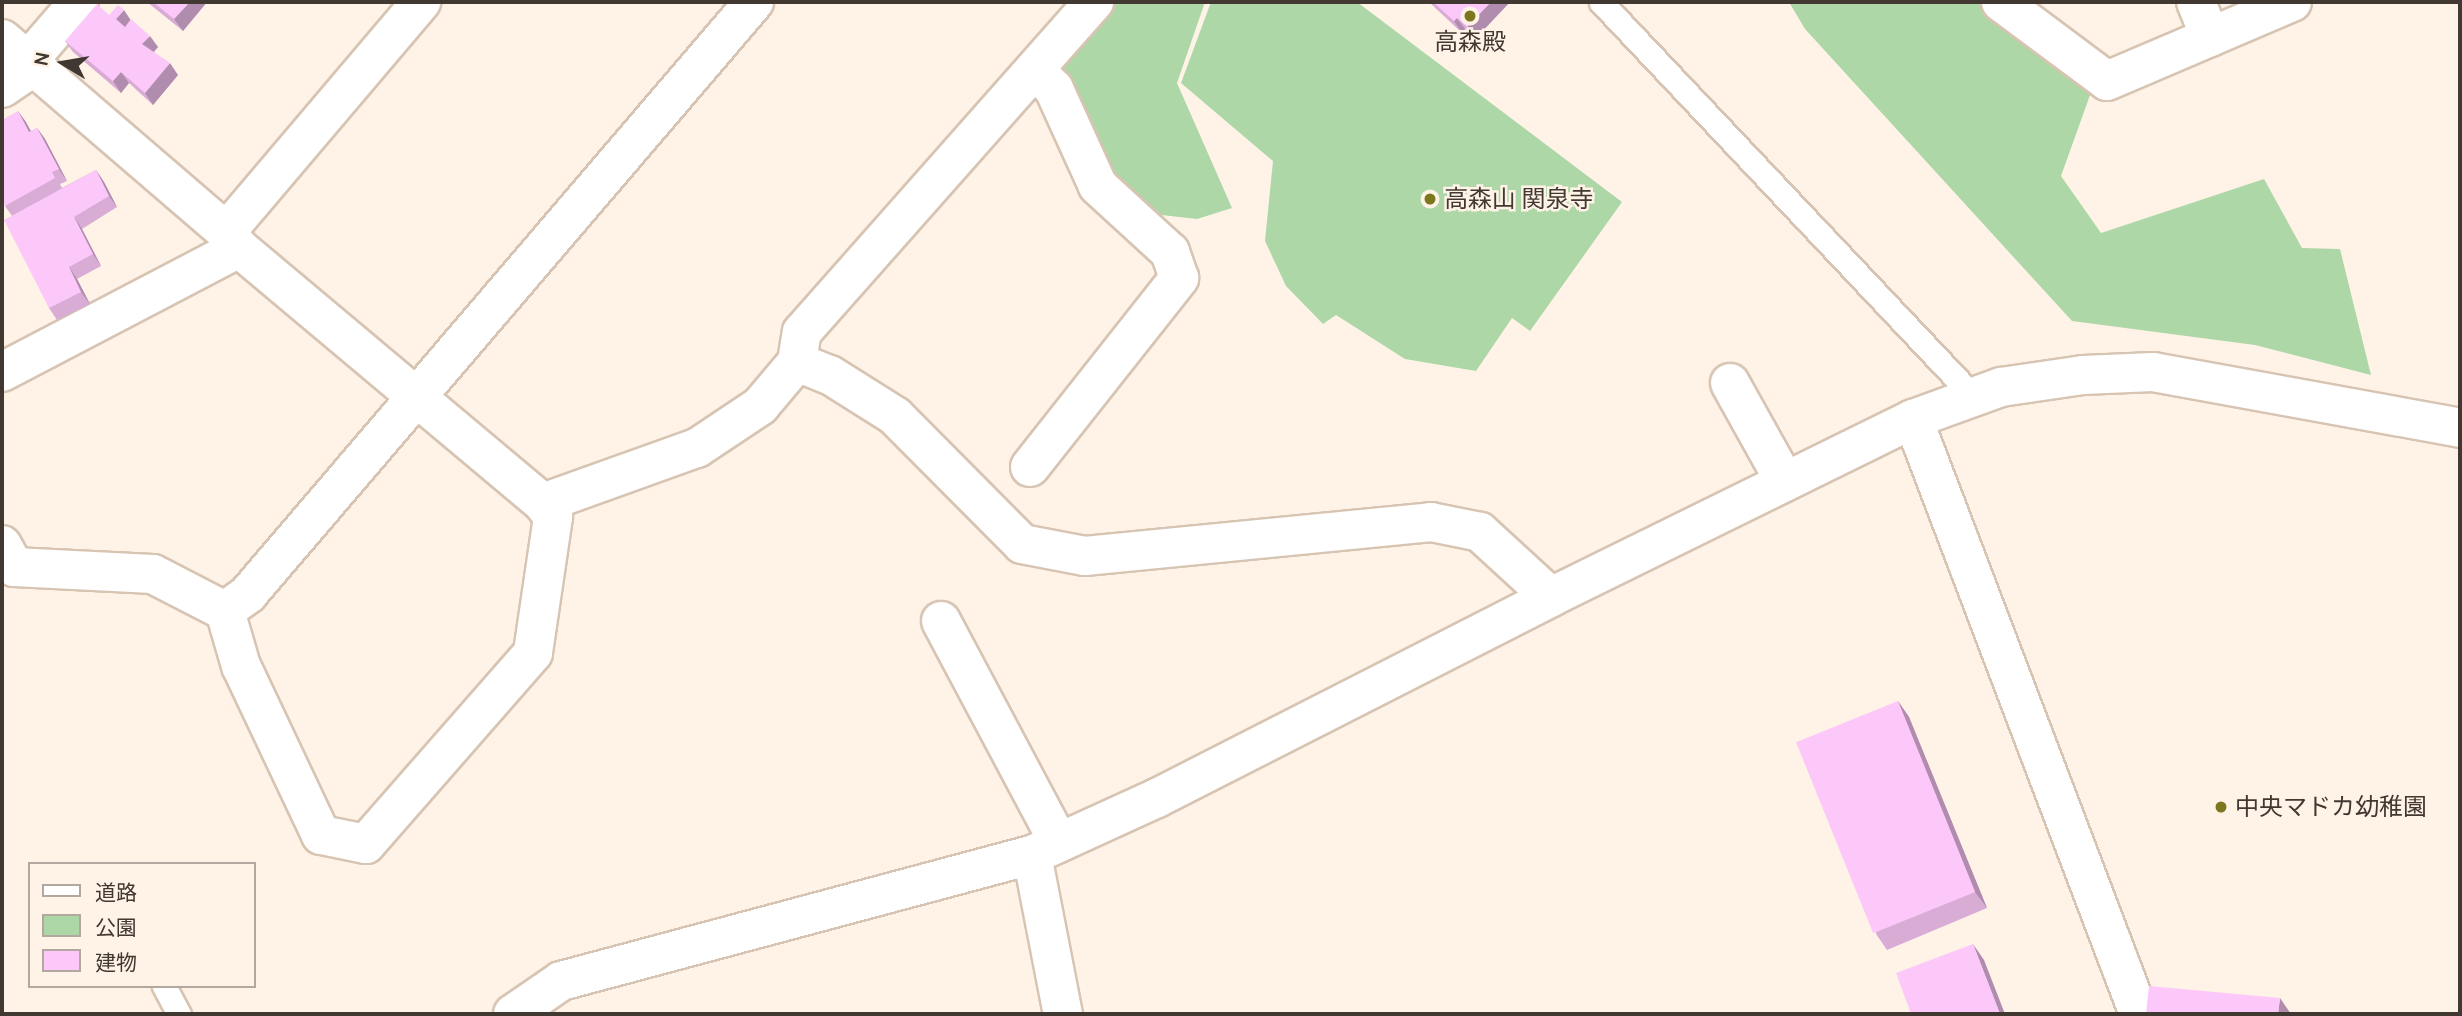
<!DOCTYPE html>
<html>
<head>
<meta charset="utf-8">
<style>
	body { margin:0 }
	#map { position:relative; width:2462px; height:1016px; overflow:hidden; background:#fff3e8; font-family:Cabin,"Noto Sans JP",sans-serif }
	div>[style] { position:absolute }
	.green>* { inset:0; background:#add7a6 }
	.roads { filter:drop-shadow(2px 0 #d7c4b2) drop-shadow(-2px 0 #d7c4b2) drop-shadow(0 2px #d7c4b2) drop-shadow(0 -2px #d7c4b2) }
	.lane>* { height:23px; margin:-11.5px; padding:0 11.5px; transform-origin:11.5px; border-radius:11.5px; background:#fff }
	.street>* { height:38px; margin:-19px; padding:0 19px; transform-origin:19px; border-radius:19px; background:#fff }
	.secondary>* { height:38px; margin:-19px; padding:0 19px; transform-origin:19px; border-radius:19px; background:#fff }
	.wall>* { inset:0; background:#d9acd6 }
	.shaded-wall>* { inset:0; background:#b08cae }
	.building>* { inset:0; background:#fcc8f9; transform-origin:0 0 }
	.dots>* { width:19px; height:19px; translate:-50% -50%; box-sizing:border-box; border:4px solid #fff3e8; border-radius:50% }
	span { translate:-50% -50%; white-space:nowrap; text-align:center; line-height:1.15; -webkit-text-stroke:5px #fff3e8; paint-order:stroke }
	.poi-label { font-size:24px; color:#403831 }
	.left { translate:0 -50%; text-align:left }
	.frame { position:absolute; inset:0; border:4px solid #403831; pointer-events:none }
	.legend { position:absolute; left:28px; top:862px; width:228px; height:126px; box-sizing:border-box; background:#fff3e8; border:2px solid #b3a89f; margin:0; padding:9px 12px; list-style:none; font-size:21px; color:#403831 }
	.legend li { display:flex; align-items:center; gap:14px; height:35px }
	.legend b { width:35px; border:2px solid #b3a89f }
	.north { position:absolute; left:28px; top:28px; width:70px; height:70px; -webkit-text-stroke:5px #fff3e8; paint-order:stroke; rotate:281deg; font-size:19px; font-weight:700; line-height:28px; text-align:center; color:#403831 }
	.north::after { content:''; display:block; margin:auto; width:24px; height:32px; background:#403831; clip-path:polygon(50% 0,100% 100%,50% 72%,0 100%) }
</style>
</head>
<body>
<div id="map">
	<div class="green">
		<div style="clip-path:polygon(1110px 2px,1205px 2px,1177px 83px,1232px 208px,1197px 219px,1144px 213px,1043px 84px)"></div>
		<div style="clip-path:polygon(1211px 2px,1357px 2px,1622px 202px,1530px 331px,1512px 318px,1476px 371px,1405px 359px,1336px 315px,1323px 324px,1286px 286px,1265px 241px,1273px 161px,1181px 83px)"></div>
		<div style="clip-path:polygon(1789px 2px,1979px 2px,2094px 84px,2061px 176px,2101px 233px,2264px 179px,2302px 248px,2340px 249px,2371px 375px,2255px 345px,2072px 321px,1805px 29px)"></div>
	</div>
	<div class="roads">
		<div class="lane">
			<div style="left:1601px;top:2px;width:542px;rotate:46.65deg"></div>
			<div style="left:164px;top:986px;width:32px;rotate:62deg"></div>
		</div>
		<div class="street">
			<div style="left:2001px;top:2px;width:132px;rotate:36.7deg"></div>
			<div style="left:2107px;top:81px;width:201px;rotate:-23.1deg"></div>
			<div style="left:2196px;top:2px;width:38px;rotate:68deg"></div>
			<div style="left:2px;top:39px;width:296px;rotate:40.7deg"></div>
			<div style="left:226px;top:232px;width:21px;rotate:51deg"></div>
			<div style="left:239px;top:248px;width:397px;rotate:40deg"></div>
			<div style="left:543px;top:503px;width:17px;rotate:54deg"></div>
			<div style="left:553px;top:517px;width:137px;rotate:98.4deg"></div>
			<div style="left:533px;top:653px;width:254px;rotate:131.2deg"></div>
			<div style="left:366px;top:844px;width:46px;rotate:-168.7deg"></div>
			<div style="left:321px;top:835px;width:187px;rotate:-115.3deg"></div>
			<div style="left:241px;top:666px;width:57px;rotate:-106.2deg"></div>
			<div style="left:28px;top:61px;width:78px;rotate:-49.2deg"></div>
			<div style="left:2px;top:88px;width:37px;rotate:-34deg"></div>
			<div style="left:226px;top:232px;width:302px;rotate:-49.7deg"></div>
			<div style="left:797px;top:362px;width:30px;rotate:-81deg"></div>
			<div style="left:802px;top:332px;width:441px;rotate:-48.5deg"></div>
			<div style="left:2px;top:372px;width:267px;rotate:-27.6deg"></div>
			<div style="left:1730px;top:383px;width:113px;rotate:60.9deg"></div>
			<div style="left:1913px;top:419px;width:636px;rotate:69.2deg"></div>
			<div style="left:1030px;top:467px;width:241px;rotate:-51.7deg"></div>
			<div style="left:1179px;top:278px;width:28px;rotate:-109deg"></div>
			<div style="left:1170px;top:252px;width:98px;rotate:-137.5deg"></div>
			<div style="left:1098px;top:186px;width:107px;rotate:-114.4deg"></div>
			<div style="left:1054px;top:89px;width:25px;rotate:-135deg"></div>
			<div style="left:543px;top:503px;width:164px;rotate:-19.7deg"></div>
			<div style="left:697px;top:448px;width:76px;rotate:-33.7deg"></div>
			<div style="left:760px;top:406px;width:57px;rotate:-49.9deg"></div>
			<div style="left:797px;top:362px;width:35px;rotate:22deg"></div>
			<div style="left:830px;top:375px;width:77px;rotate:32.2deg"></div>
			<div style="left:895px;top:416px;width:180px;rotate:45.2deg"></div>
			<div style="left:1022px;top:544px;width:64px;rotate:10.8deg"></div>
			<div style="left:1085px;top:556px;width:348px;rotate:-5.6deg"></div>
			<div style="left:1431px;top:522px;width:50px;rotate:11.5deg"></div>
			<div style="left:1480px;top:532px;width:96px;rotate:42.5deg"></div>
			<div style="left:2px;top:545px;width:25px;rotate:61deg"></div>
			<div style="left:14px;top:567px;width:139px;rotate:2.9deg"></div>
			<div style="left:153px;top:574px;width:81px;rotate:27.2deg"></div>
			<div style="left:225px;top:611px;width:29px;rotate:-36deg"></div>
			<div style="left:248px;top:594px;width:779px;rotate:-49.48deg"></div>
			<div style="left:941px;top:621px;width:251px;rotate:62deg"></div>
			<div style="left:1032px;top:855px;width:162px;rotate:79deg"></div>
		</div>
		<div class="secondary">
			<div style="left:513px;top:1014px;width:58px;rotate:-34.5deg"></div>
			<div style="left:561px;top:981px;width:488px;rotate:-15deg"></div>
			<div style="left:1032px;top:855px;width:137px;rotate:-24.5deg"></div>
			<div style="left:1157px;top:798px;width:442px;rotate:-27deg"></div>
			<div style="left:1551px;top:597px;width:403px;rotate:-26.2deg"></div>
			<div style="left:1913px;top:419px;width:94px;rotate:-20deg"></div>
			<div style="left:2001px;top:387px;width:83px;rotate:-8.3deg"></div>
			<div style="left:2083px;top:375px;width:70px;rotate:-2.5deg"></div>
			<div style="left:2153px;top:372px;width:312px;rotate:10.3deg"></div>
		</div>
	</div>
	<div class="wall">
		<div style="clip-path:polygon(147px 2px,207px 2px,183px 31px)"></div>
		<div style="clip-path:polygon(1429px 2px,1510px 2px,1475px 39px,1465px 29px,1462px 33px)"></div>
		<div style="clip-path:polygon(109px 15px,130px 20px,158px 47px,154px 52px,178px 75px,153px 105px,129px 83px,121px 93px,73px 52px,65px 41px)"></div>
		<div style="clip-path:polygon(18px 111px,31px 131px,37px 128px,45px 139px,67px 181px,60px 184px,62px 188px,96px 170px,104px 182px,117px 207px,82px 229px,101px 266px,77px 279px,90px 304px,57px 320px,49px 308px,12px 216px,5px 206px)"></div>
		<div style="clip-path:polygon(1898px 701px,1909px 717px,1987px 908px,1887px 950px,1876px 934px)"></div>
	</div>
	<div class="shaded-wall">
		<div style="clip-path:polygon(190px 2px,207px 2px,183px 31px,174px 19px)"></div>
		<div style="clip-path:polygon(1491px 2px,1510px 2px,1475px 39px,1467px 27px)"></div>
		<div style="clip-path:polygon(124px 10px,132px 22px,124px 31px,116px 19px)"></div>
		<div style="clip-path:polygon(1457px 18px,1465px 29px,1462px 33px,1454px 21px)"></div>
		<div style="clip-path:polygon(150px 36px,158px 47px,150px 56px,142px 44px)"></div>
		<div style="clip-path:polygon(170px 63px,178px 75px,153px 105px,145px 93px)"></div>
		<div style="clip-path:polygon(121px 72px,129px 83px,121px 93px,113px 81px)"></div>
		<div style="clip-path:polygon(18px 111px,26px 122px,37px 143px,29px 132px)"></div>
		<div style="clip-path:polygon(37px 128px,45px 139px,67px 181px,59px 169px)"></div>
		<div style="clip-path:polygon(96px 170px,104px 182px,117px 207px,109px 196px)"></div>
		<div style="clip-path:polygon(74px 217px,82px 229px,101px 266px,93px 254px)"></div>
		<div style="clip-path:polygon(69px 267px,77px 279px,90px 304px,81px 292px)"></div>
		<div style="clip-path:polygon(1898px 701px,1909px 717px,1987px 908px,1975px 892px)"></div>
		<div style="clip-path:polygon(1973px 944px,1984px 960px,2005px 1014px,2000px 1014px)"></div>
		<div style="clip-path:polygon(2280px 998px,2291px 1014px,2278px 1014px)"></div>
	</div>
	<div class="building">
		<div style="clip-path:polygon(153px 2px,190px 2px,174px 19px)"></div>
		<div style="clip-path:polygon(1433px 2px,1491px 2px,1467px 27px,1457px 18px,1454px 21px)"></div>
		<div style="clip-path:polygon(97px 4px,109px 15px,118px 5px,124px 10px,116px 19px,125px 27px,131px 19px,150px 36px,142px 44px,170px 63px,145px 93px,121px 72px,113px 81px,65px 41px)"></div>
		<div style="clip-path:polygon(18px 111px,29px 132px,37px 128px,59px 169px,52px 172px,55px 178px,5px 206px,2px 200px,2px 120px)"></div>
		<div style="clip-path:polygon(96px 170px,109px 196px,74px 217px,93px 254px,69px 267px,81px 292px,49px 308px,4px 220px)"></div>
		<div style="left:1898px;top:701px;width:206px;height:110px;rotate:68deg"></div>
		<div style="clip-path:polygon(1973px 944px,2000px 1014px,1911px 1014px,1896px 973px)"></div>
		<div style="clip-path:polygon(2149px 986px,2280px 998px,2278px 1014px,2146px 1014px)"></div>
	</div>
	<div class="dots">
		<div style="left:1470px;top:16px;background:#7c771c"></div>
		<div style="left:1430px;top:199px;background:#7c771c"></div>
		<div style="left:2221px;top:807px;background:#7c771c"></div>
	</div>
	<div class="poi-label">
		<span style="left:1470px;top:42px">高森殿</span>
		<span class="left" style="left:1444px;top:199px">高森山 関泉寺</span>
		<span class="left" style="left:2235px;top:807px">中央マドカ幼稚園</span>
	</div>
	<div class="frame"></div>
	<ul class="legend">
	<li><b style="height:9px;background:#fff"></b>道路</li>
	<li><b style="height:19px;background:#add7a6"></b>公園</li>
	<li><b style="height:19px;background:#fcc8f9"></b>建物</li>
	</ul>
	<div class="north">N</div>
</div>
</body>
</html>
